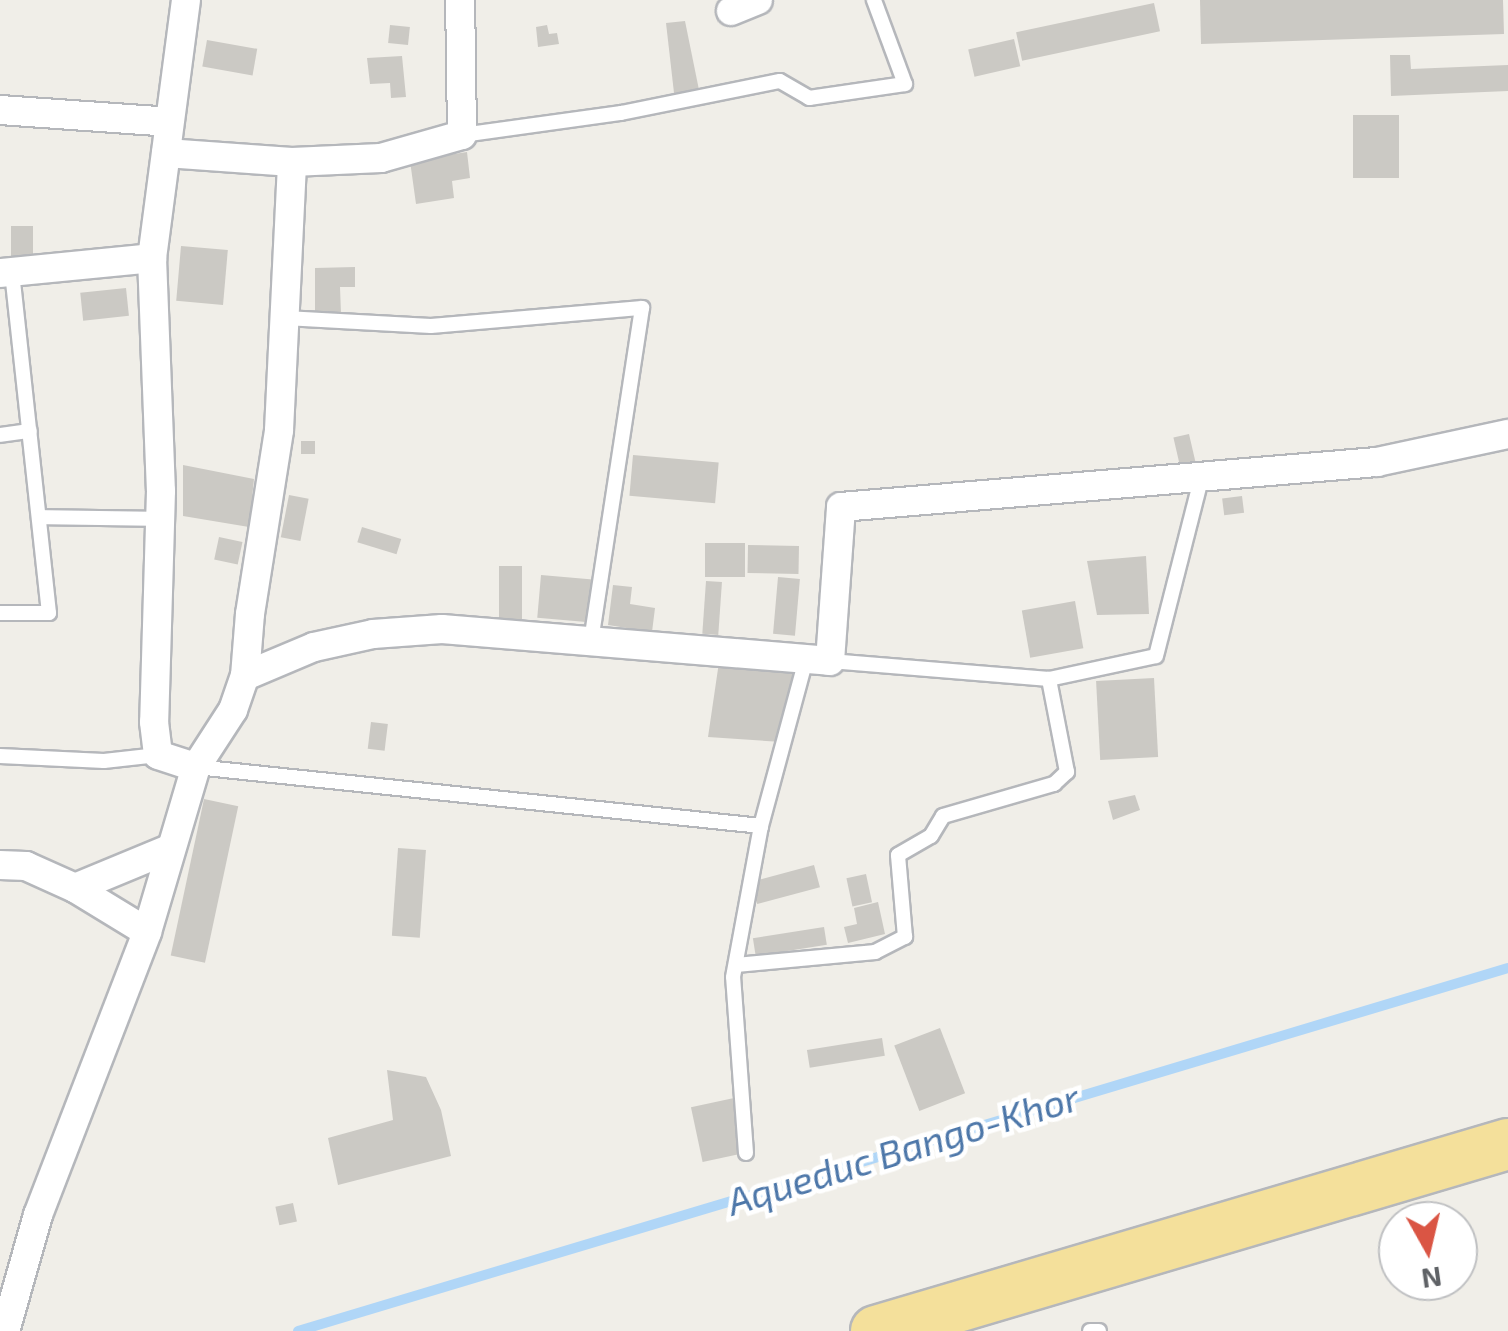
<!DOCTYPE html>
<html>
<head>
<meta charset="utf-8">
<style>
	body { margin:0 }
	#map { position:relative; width:1508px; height:1331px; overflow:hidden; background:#f0eee8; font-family:"Exo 2",sans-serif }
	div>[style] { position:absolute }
	.stream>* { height:10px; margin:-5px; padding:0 5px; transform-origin:5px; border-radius:5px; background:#b0d6f7 }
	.building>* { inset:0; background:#cbc9c4; transform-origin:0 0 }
	.roads { filter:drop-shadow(2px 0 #b5b7bb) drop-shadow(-2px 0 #b5b7bb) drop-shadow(0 2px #b5b7bb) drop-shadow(0 -2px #b5b7bb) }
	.lane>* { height:14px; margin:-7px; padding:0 7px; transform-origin:7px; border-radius:7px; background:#fff }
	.street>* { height:28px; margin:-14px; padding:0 14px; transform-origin:14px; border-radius:14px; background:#fff }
	.highway>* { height:50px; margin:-25px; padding:0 25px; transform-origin:25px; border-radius:25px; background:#f4e09b }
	span { translate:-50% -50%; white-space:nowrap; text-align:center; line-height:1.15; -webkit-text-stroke:9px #fff; paint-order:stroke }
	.water-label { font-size:38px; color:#4d77a9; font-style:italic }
	.north { position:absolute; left:1378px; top:1201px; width:100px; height:100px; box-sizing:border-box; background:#fff; border:2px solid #bfc0c2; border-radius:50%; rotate:172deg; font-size:28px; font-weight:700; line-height:40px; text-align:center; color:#5f6266 }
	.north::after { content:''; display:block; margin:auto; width:35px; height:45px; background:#da5544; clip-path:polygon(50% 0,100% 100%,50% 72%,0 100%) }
</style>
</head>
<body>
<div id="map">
	<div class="stream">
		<div style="left:298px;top:1331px;width:1263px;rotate:-16.7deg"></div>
	</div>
	<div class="building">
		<div style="clip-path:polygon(1200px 0,1503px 0,1504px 34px,1201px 44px)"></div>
		<div style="left:1154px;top:3px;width:29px;height:141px;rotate:78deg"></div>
		<div style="clip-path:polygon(685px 21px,699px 90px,674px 93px,666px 23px)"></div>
		<div style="left:390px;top:25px;width:20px;height:18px;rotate:6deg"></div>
		<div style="clip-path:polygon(547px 25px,549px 34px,557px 33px,559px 44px,538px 47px,536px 27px)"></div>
		<div style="left:1014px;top:39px;width:28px;height:47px;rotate:77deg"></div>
		<div style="left:207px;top:40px;width:51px;height:27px;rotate:10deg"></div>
		<div style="clip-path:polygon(1390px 55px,1410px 55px,1411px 69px,1508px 65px,1508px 91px,1391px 96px)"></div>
		<div style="clip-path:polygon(402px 56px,406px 97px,391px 98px,390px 83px,370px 84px,367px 58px)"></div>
		<div style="left:1353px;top:115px;width:46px;height:63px"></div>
		<div style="clip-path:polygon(467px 152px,470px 178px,452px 181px,454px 198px,416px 204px,410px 161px)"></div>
		<div style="left:11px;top:226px;width:22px;height:34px"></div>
		<div style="left:181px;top:246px;width:47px;height:55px;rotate:5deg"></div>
		<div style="clip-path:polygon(355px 267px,355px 287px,340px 287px,341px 314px,315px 315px,315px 268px)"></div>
		<div style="left:126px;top:288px;width:28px;height:46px;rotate:84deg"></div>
		<div style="left:1189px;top:434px;width:35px;height:16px;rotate:77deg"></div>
		<div style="left:159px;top:437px;width:54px;height:16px;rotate:88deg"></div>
		<div style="left:315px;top:441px;width:13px;height:14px;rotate:90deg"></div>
		<div style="left:633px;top:455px;width:86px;height:41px;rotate:5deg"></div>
		<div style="clip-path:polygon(183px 465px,254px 479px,249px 527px,183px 516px)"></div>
		<div style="left:289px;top:495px;width:20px;height:43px;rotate:11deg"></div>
		<div style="left:1242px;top:496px;width:17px;height:20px;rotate:83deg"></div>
		<div style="left:362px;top:527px;width:41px;height:16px;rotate:17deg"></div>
		<div style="left:219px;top:537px;width:24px;height:23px;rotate:12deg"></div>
		<div style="left:705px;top:543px;width:40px;height:34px"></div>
		<div style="left:748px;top:545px;width:51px;height:28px;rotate:1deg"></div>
		<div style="clip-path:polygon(1146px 556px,1149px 614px,1097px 615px,1087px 561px)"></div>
		<div style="left:499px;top:566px;width:23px;height:53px"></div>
		<div style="left:541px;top:575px;width:52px;height:43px;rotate:5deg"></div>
		<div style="left:778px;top:577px;width:22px;height:57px;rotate:5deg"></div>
		<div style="left:706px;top:581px;width:16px;height:53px;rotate:4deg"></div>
		<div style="clip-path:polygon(613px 585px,632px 587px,630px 604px,655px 608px,652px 632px,608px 625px)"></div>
		<div style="left:1075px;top:601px;width:48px;height:54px;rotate:80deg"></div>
		<div style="clip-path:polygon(719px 662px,794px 667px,782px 742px,708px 737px)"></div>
		<div style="left:1154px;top:678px;width:79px;height:58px;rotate:87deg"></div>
		<div style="left:371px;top:722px;width:17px;height:27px;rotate:7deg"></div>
		<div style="clip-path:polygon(1135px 795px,1140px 810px,1113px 820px,1108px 801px)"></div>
		<div style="left:204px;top:799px;width:35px;height:160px;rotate:12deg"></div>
		<div style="left:398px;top:848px;width:28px;height:88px;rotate:4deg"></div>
		<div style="left:814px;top:865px;width:23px;height:65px;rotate:75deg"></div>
		<div style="left:866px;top:874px;width:29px;height:20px;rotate:78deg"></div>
		<div style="clip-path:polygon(878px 902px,885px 934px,848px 943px,844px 927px,857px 924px,854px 908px)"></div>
		<div style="left:824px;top:927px;width:18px;height:72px;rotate:81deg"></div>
		<div style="left:940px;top:1028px;width:70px;height:49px;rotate:69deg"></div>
		<div style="left:882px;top:1038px;width:18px;height:76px;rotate:81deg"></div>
		<div style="clip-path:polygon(387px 1070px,426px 1077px,441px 1110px,451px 1156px,338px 1185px,328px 1138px,393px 1120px)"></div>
		<div style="left:734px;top:1098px;width:56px;height:44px;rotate:78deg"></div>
		<div style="left:293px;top:1203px;width:19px;height:18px;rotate:78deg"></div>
	</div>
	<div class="roads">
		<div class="lane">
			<div style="left:462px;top:135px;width:161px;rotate:-7.9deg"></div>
			<div style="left:621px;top:113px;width:162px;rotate:-11.4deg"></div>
			<div style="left:780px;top:81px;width:34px;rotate:30deg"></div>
			<div style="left:809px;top:98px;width:97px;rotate:-8.3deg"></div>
			<div style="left:905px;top:84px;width:90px;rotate:-110.3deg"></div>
			<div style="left:285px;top:318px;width:146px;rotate:3.1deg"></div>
			<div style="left:431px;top:326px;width:212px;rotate:-4.9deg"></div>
			<div style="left:642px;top:308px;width:338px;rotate:98.7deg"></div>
			<div style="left:0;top:435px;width:30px;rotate:-8deg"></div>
			<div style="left:39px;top:517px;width:121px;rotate:0.9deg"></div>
			<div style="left:0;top:613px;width:49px"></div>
			<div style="left:49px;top:613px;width:343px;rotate:-96.2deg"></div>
			<div style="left:830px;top:661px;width:220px;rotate:4.7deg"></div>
			<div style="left:1049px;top:679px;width:109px;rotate:-12.1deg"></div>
			<div style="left:1156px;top:656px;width:182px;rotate:-75.7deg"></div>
			<div style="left:0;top:756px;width:104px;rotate:2.8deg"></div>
			<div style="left:104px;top:761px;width:54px;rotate:-6.3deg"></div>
			<div style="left:196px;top:767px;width:568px;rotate:5.96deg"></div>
			<div style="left:761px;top:826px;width:173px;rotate:-74.9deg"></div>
			<div style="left:736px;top:965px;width:140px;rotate:-5.3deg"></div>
			<div style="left:875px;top:952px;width:34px;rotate:-27deg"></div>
			<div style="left:905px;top:937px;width:82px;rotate:-94.9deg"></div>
			<div style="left:898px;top:855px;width:38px;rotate:-30deg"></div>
			<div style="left:931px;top:836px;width:23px;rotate:-59deg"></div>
			<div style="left:943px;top:816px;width:116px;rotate:-16.1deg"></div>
			<div style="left:1054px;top:784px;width:18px;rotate:-43deg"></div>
			<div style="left:1067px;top:772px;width:95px;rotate:-101deg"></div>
			<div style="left:746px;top:1153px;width:176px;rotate:-94.2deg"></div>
			<div style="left:733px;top:977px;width:154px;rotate:-79.5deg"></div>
			<div style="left:1090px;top:1331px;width:9px"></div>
		</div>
		<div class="street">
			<div style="left:186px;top:0;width:260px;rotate:97.5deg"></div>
			<div style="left:152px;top:258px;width:233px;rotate:87.8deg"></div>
			<div style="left:161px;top:491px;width:231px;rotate:91.7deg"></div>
			<div style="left:154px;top:722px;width:33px;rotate:83deg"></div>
			<div style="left:158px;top:755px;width:40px;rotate:18deg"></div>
			<div style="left:731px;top:11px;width:29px;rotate:-22deg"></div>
			<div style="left:0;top:110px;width:170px;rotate:4deg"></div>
			<div style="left:166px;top:153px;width:126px;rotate:4.1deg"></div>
			<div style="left:292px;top:162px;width:89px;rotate:-2.6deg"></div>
			<div style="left:381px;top:158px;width:84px;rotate:-15.9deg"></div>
			<div style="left:462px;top:135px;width:135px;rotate:-90.8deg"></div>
			<div style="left:0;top:273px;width:153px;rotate:-5.6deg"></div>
			<div style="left:245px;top:676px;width:75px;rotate:-22.8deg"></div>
			<div style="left:314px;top:647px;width:60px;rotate:-12.4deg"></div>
			<div style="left:373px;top:634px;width:69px;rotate:-4.1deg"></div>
			<div style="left:442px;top:629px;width:389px;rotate:4.7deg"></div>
			<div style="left:830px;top:661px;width:154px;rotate:-85.9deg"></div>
			<div style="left:841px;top:507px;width:538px;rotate:-4.8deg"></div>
			<div style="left:1377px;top:462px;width:134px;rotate:-12.1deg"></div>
			<div style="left:0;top:865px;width:26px;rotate:2deg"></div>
			<div style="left:26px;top:866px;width:54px;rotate:24.2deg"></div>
			<div style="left:75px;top:888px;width:84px;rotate:31.4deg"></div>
			<div style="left:75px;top:888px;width:102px;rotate:-22.5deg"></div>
			<div style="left:5px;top:1331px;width:121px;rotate:-74.1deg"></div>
			<div style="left:38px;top:1215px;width:303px;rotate:-68.9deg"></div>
			<div style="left:147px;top:932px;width:172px;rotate:-73.5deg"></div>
			<div style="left:196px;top:767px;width:68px;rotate:-57deg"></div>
			<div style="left:233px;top:710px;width:36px;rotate:-71deg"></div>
			<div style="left:245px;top:676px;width:62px;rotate:-85.4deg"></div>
			<div style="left:250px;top:614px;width:186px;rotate:-81deg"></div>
			<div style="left:279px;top:430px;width:268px;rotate:-87.2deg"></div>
		</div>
		<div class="highway">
			<div style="left:876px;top:1331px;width:659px;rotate:-16.48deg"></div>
		</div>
	</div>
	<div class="water-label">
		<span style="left:903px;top:1149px;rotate:-17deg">Aqueduc Bango-Khor</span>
	</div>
	<div class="north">N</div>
</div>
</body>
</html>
